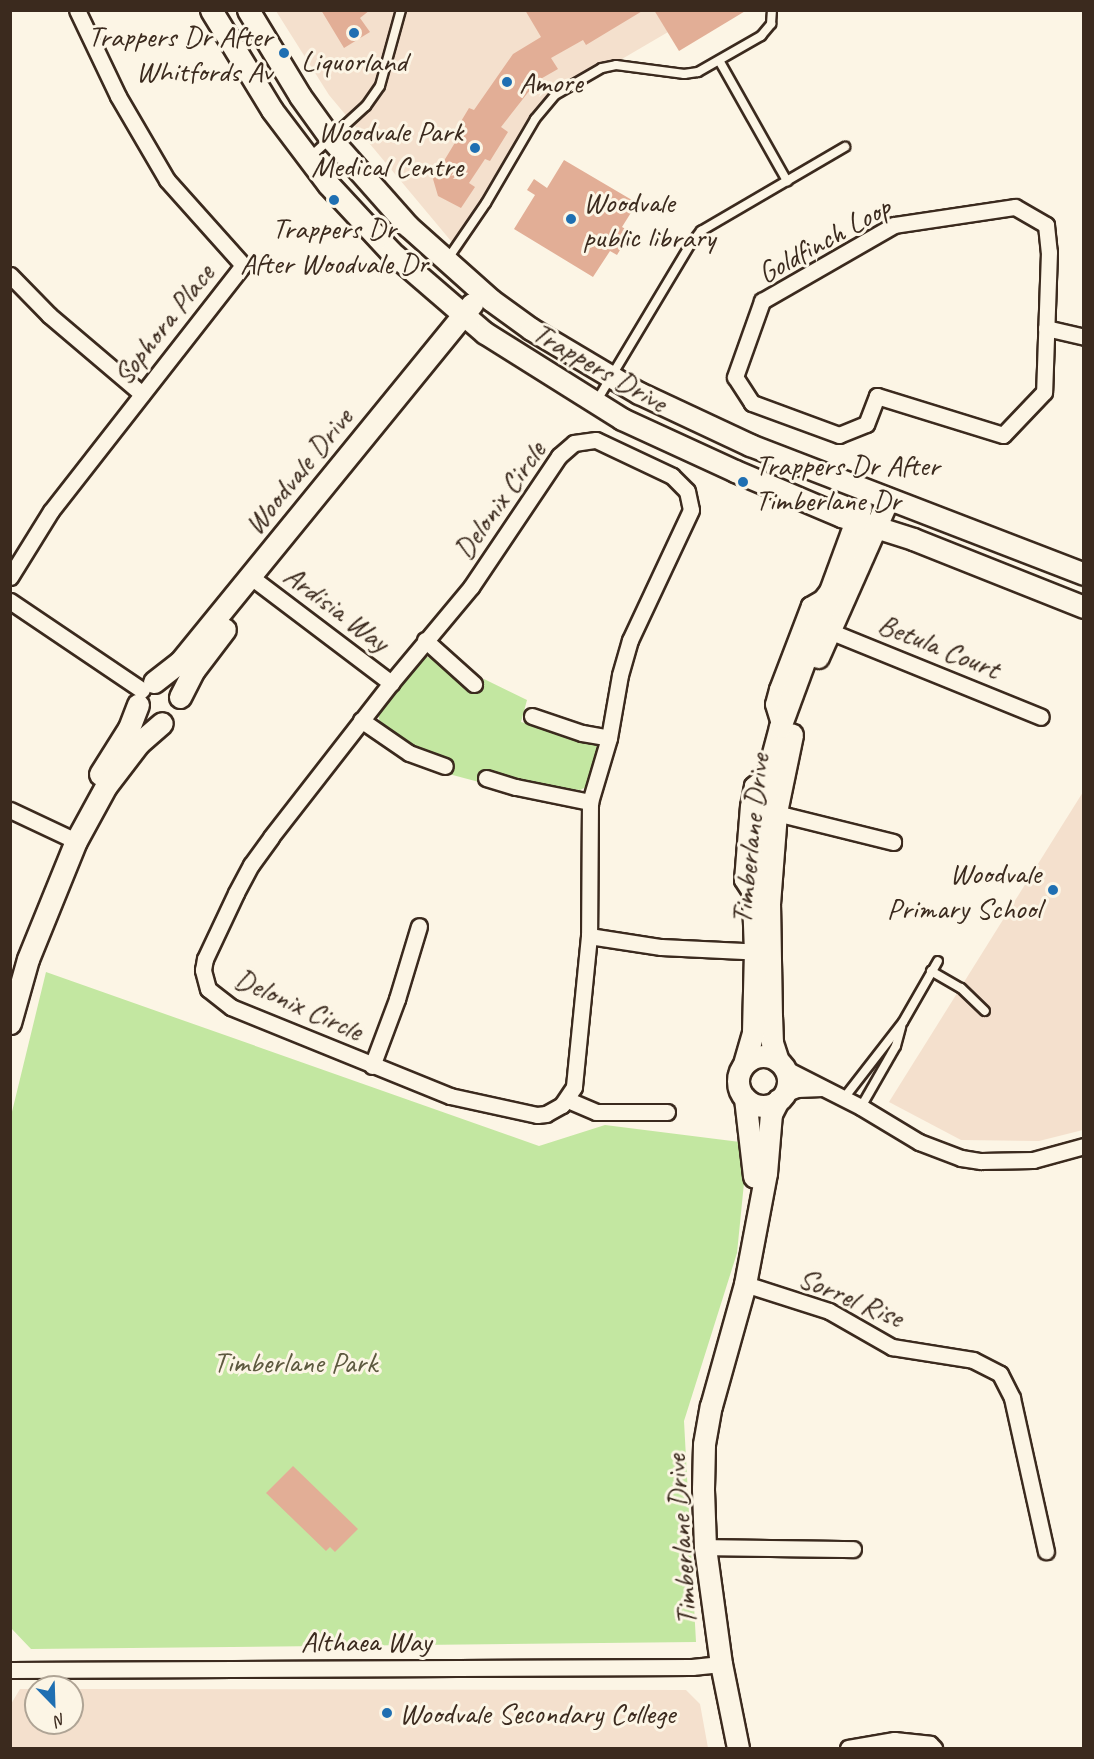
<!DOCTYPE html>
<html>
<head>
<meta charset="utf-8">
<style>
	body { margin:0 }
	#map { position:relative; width:1094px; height:1759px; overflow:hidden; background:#fcf5e5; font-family:Caveat,sans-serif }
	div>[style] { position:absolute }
	.built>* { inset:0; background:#f4e0cd }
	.green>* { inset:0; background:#c3e7a1 }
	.building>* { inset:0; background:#e2ae96 }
	.roads { filter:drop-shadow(2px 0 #3b2a1e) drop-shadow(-2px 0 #3b2a1e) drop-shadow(0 2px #3b2a1e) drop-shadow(0 -2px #3b2a1e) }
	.lane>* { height:8px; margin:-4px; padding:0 4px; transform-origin:4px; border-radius:4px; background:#fcf5e5 }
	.street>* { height:15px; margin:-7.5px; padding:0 7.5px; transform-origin:7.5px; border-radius:7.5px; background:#fcf5e5 }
	.secondary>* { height:21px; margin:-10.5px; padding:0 10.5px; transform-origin:10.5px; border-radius:10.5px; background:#fcf5e5 }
	.secondary>.ring { margin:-10.5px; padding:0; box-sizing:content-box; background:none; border:21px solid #fcf5e5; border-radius:50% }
	.dots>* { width:16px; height:16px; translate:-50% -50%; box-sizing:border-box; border:3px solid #fcf5e5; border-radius:50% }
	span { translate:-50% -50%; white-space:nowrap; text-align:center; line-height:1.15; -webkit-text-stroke:6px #fcf5e5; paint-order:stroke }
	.poi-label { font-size:30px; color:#3b2a1e }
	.right { translate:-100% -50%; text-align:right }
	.left { translate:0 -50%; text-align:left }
	.street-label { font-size:30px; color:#3b2a1e }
	.park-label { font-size:30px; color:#5d593f }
	.frame { position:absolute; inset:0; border:12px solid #3b2a1e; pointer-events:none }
	.north { position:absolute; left:24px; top:1675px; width:60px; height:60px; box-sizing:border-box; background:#fcf5e5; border:2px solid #afa495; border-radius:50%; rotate:157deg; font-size:16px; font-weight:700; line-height:24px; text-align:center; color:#3b2a1e }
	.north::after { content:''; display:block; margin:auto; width:21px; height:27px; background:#1f6fb2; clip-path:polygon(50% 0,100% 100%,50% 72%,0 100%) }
</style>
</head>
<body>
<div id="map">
	<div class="built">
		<div style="clip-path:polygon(276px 11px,704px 11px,557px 97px,461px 253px,329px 95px)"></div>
		<div style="clip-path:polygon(1083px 792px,1083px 1130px,1039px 1141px,961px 1140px,889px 1102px)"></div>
		<div style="clip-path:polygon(20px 1689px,36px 1689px,36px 1723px,72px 1723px,72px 1689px,686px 1690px,700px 1704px,708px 1748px,11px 1748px,11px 1704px)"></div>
	</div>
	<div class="green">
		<div style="clip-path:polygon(424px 656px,437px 660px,473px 690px,484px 679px,527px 700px,521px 722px,598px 743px,599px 748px,586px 787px,580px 790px,529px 785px,484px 770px,479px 782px,445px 773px,415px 747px,380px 724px,378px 713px)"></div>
		<div style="clip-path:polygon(46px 972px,539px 1146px,605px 1125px,748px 1143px,737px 1253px,684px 1421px,696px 1642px,31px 1649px,11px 1628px,10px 1120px)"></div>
	</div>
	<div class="building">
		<div style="clip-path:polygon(321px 10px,370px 10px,360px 18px,370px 32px,344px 48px)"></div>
		<div style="clip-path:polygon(525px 10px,644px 10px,586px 45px,583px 40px,551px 58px,558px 69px,537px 81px,501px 127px,508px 132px,490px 161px,485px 159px,469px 183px,475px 187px,461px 208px,438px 196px,433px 179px,459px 136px,454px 133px,469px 108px,474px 110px,513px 54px,541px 37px)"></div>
		<div style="clip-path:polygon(654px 10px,747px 10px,679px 51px)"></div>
		<div style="clip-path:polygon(564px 160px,637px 203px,622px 227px,631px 232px,617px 255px,610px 251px,593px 277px,514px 229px,535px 195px,527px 190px,534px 179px,547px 188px)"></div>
		<div style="clip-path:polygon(293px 1466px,358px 1529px,335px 1552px,330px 1547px,326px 1551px,266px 1493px)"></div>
	</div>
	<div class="roads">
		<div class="lane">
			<div style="left:720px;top:62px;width:137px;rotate:60.6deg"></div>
			<div style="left:309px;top:158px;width:77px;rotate:-42.4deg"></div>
			<div style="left:366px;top:106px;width:24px;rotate:-55deg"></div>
			<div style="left:380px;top:86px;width:79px;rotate:-74.6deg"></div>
			<div style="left:447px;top:260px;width:69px;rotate:-55.6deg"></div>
			<div style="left:486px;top:203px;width:97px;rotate:-59.7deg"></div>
			<div style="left:535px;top:119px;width:31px;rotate:-50deg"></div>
			<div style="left:555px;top:95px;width:54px;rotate:-29.9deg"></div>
			<div style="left:602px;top:68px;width:14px;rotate:-12deg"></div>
			<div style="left:616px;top:65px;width:69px;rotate:7.5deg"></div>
			<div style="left:684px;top:74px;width:14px;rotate:-8deg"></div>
			<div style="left:698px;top:72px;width:73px;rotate:-29.7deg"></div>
			<div style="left:761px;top:36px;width:16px;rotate:-50deg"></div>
			<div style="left:771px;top:24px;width:14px;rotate:-86deg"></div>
			<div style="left:596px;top:402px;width:183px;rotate:-59.1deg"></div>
			<div style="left:690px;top:245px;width:18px;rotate:-52deg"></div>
			<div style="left:701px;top:231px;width:167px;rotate:-30.3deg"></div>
			<div style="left:931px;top:971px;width:34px;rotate:30deg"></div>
			<div style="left:961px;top:988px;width:33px;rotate:44deg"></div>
			<div style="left:844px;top:1098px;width:96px;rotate:-52.2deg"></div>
			<div style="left:903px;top:1022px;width:70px;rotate:-60.2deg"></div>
			<div style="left:861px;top:1107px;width:70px;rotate:-60.2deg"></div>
			<div style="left:896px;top:1046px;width:20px;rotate:-75deg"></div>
		</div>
		<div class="street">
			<div style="left:1015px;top:207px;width:36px;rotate:30deg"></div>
			<div style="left:1046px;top:225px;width:27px;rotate:84deg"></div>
			<div style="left:1049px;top:252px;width:140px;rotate:92deg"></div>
			<div style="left:1044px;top:392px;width:59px;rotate:133.6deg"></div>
			<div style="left:1003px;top:435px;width:132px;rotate:-162.8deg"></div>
			<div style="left:877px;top:396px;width:30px;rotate:111deg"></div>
			<div style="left:866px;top:424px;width:29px;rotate:158deg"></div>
			<div style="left:839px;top:435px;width:93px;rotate:-159.8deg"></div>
			<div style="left:752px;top:403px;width:31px;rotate:-123deg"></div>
			<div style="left:735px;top:377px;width:81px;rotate:-70.4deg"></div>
			<div style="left:762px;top:301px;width:152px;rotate:-29.9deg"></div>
			<div style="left:894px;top:225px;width:122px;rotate:-8.5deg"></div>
			<div style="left:10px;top:275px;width:56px;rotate:45.7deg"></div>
			<div style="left:49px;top:315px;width:122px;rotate:40.3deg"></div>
			<div style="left:1046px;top:328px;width:39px;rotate:13deg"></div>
			<div style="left:596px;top:440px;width:84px;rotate:25.3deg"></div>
			<div style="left:672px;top:476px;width:21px;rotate:45deg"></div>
			<div style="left:687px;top:491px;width:19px;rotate:78deg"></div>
			<div style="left:691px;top:510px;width:144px;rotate:115.1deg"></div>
			<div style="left:630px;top:640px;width:36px;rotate:106deg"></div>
			<div style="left:620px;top:675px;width:64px;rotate:99.9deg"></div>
			<div style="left:609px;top:738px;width:67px;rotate:106.5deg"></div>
			<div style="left:590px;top:802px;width:134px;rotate:90.4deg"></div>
			<div style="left:589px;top:936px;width:152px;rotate:95.7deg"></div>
			<div style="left:574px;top:1087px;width:22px;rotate:124deg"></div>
			<div style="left:562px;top:1105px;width:18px;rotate:151deg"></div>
			<div style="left:546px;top:1114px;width:9px;rotate:174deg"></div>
			<div style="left:537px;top:1115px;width:89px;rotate:-167.7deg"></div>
			<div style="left:450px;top:1096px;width:236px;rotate:-157.9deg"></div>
			<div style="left:231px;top:1007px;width:29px;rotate:-142deg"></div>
			<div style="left:208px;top:989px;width:20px;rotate:-105deg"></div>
			<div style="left:203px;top:970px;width:11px;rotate:-80deg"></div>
			<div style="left:205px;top:959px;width:73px;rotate:-64.8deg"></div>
			<div style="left:236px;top:893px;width:32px;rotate:-62deg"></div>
			<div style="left:251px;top:865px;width:34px;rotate:-54deg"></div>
			<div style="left:271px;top:837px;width:195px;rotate:-52.1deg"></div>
			<div style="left:391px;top:683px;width:125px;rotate:-50.2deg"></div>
			<div style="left:471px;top:587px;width:158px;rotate:-56.1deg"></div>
			<div style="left:559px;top:456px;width:20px;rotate:-41deg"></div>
			<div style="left:574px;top:443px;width:22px;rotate:-8deg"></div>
			<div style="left:10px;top:577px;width:78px;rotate:-58.2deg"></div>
			<div style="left:51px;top:511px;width:312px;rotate:-52deg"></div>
			<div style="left:243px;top:265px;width:114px;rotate:-131.8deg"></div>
			<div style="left:167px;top:180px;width:97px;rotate:-120.3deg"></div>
			<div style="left:118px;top:96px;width:95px;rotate:-115.5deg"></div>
			<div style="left:251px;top:577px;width:176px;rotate:37.1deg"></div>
			<div style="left:10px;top:601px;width:159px;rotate:34deg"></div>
			<div style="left:822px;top:628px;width:236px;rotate:22.1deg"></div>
			<div style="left:425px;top:640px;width:66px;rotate:41.9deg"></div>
			<div style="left:532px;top:716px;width:53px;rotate:18.8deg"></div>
			<div style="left:582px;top:733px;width:27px;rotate:10deg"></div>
			<div style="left:361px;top:720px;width:58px;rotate:34.5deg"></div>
			<div style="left:409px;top:753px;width:38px;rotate:20deg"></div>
			<div style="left:780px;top:727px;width:24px;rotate:-107deg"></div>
			<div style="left:773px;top:704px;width:16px;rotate:-75deg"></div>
			<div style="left:777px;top:689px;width:90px;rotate:-69.1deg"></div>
			<div style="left:809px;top:605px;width:14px;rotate:-30deg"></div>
			<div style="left:821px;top:598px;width:11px;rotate:-52deg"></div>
			<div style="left:486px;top:778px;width:31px;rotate:17deg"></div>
			<div style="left:516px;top:787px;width:76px;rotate:11.5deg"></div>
			<div style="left:10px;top:810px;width:73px;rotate:25.2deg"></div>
			<div style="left:768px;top:811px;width:129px;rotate:13.9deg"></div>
			<div style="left:753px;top:897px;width:20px;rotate:-123deg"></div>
			<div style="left:742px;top:880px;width:74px;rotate:-85.4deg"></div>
			<div style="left:748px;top:806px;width:21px;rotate:-79deg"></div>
			<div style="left:752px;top:785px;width:21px;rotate:-39deg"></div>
			<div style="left:589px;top:936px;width:73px;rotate:8.7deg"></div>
			<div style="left:661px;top:947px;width:103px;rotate:2.8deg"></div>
			<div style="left:372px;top:1066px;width:72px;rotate:-69.5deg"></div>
			<div style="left:397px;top:999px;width:76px;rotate:-73.2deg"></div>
			<div style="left:784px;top:1068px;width:86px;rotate:26.9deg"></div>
			<div style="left:861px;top:1107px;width:68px;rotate:31.1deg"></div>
			<div style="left:919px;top:1142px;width:45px;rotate:20.9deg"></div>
			<div style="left:961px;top:1158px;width:20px;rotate:9deg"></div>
			<div style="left:981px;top:1161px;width:52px;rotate:-1.1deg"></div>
			<div style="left:1033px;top:1160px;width:53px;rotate:-15.4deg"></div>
			<div style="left:784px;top:1094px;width:14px;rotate:-21deg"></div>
			<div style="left:797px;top:1089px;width:25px;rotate:-2deg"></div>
			<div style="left:568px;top:1100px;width:30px;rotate:23deg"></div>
			<div style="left:596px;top:1112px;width:71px"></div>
			<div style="left:745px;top:1284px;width:88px;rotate:17.8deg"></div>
			<div style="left:829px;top:1311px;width:73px;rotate:29.7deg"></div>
			<div style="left:892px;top:1347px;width:82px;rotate:9.1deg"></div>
			<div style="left:973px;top:1360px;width:30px;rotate:27deg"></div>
			<div style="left:1000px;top:1374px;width:27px;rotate:63deg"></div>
			<div style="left:1012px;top:1398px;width:157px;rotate:77.5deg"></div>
			<div style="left:705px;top:1547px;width:148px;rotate:0.8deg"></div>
			<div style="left:10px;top:1670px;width:682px;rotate:-0.25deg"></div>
			<div style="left:692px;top:1667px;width:29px;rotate:-6deg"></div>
			<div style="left:848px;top:1748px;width:47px;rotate:-9.9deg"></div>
			<div style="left:894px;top:1740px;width:36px;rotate:6deg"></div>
			<div style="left:930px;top:1744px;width:6px;rotate:45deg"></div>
		</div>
		<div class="secondary">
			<div style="left:211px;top:10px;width:117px;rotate:58.6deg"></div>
			<div style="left:272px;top:110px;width:93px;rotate:52.9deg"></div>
			<div style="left:328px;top:184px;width:93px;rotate:47.2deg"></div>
			<div style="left:391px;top:252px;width:124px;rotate:40.8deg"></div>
			<div style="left:485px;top:333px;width:162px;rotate:32.1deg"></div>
			<div style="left:622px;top:419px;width:124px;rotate:24.7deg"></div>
			<div style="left:735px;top:471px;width:115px;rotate:23deg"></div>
			<div style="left:841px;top:516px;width:76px;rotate:17.7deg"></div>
			<div style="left:913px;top:539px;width:184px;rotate:21.7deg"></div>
			<div style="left:248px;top:10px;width:100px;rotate:58.8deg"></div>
			<div style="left:300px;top:96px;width:53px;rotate:54.2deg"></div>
			<div style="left:331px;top:139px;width:116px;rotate:48.5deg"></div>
			<div style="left:408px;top:226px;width:111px;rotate:41.7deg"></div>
			<div style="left:491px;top:300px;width:49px;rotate:35.9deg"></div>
			<div style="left:531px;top:329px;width:126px;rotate:30.7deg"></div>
			<div style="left:639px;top:393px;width:123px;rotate:25.1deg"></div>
			<div style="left:750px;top:445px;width:358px;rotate:21.1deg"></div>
			<div style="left:818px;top:657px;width:173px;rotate:-66.1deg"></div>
			<div style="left:154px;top:682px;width:33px;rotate:-38deg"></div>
			<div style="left:180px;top:662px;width:462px;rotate:-50.8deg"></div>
			<div style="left:180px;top:697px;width:30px;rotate:-63deg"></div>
			<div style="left:194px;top:670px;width:51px;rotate:-52.9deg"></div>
			<div style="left:100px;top:774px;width:54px;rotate:-57.8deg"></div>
			<div style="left:129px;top:728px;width:25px;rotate:-69deg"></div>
			<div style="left:10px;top:1023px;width:66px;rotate:-74.3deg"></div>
			<div style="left:28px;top:959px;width:127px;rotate:-67.9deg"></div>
			<div style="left:76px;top:841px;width:63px;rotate:-61.4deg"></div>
			<div style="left:106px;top:786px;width:54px;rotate:-52.5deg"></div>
			<div style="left:139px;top:743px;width:30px;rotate:-41deg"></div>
			<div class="ring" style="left:738px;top:1056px;width:29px;height:29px"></div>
			<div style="left:778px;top:1061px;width:19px;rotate:-108deg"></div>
			<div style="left:772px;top:1043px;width:26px;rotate:-92deg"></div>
			<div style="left:771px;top:1017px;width:113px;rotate:-91deg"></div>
			<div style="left:769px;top:904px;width:92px;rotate:-85.6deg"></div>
			<div style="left:776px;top:812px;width:79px;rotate:-78.3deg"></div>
			<div style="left:744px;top:1064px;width:33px;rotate:-74deg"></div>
			<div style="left:753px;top:1032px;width:80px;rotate:-88.6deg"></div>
			<div style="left:755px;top:952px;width:55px;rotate:-92.1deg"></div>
			<div style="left:753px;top:897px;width:126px;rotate:-83.2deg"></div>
			<div style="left:768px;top:772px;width:47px;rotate:-75.1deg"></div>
			<div style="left:780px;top:727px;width:234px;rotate:-69.8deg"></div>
			<div style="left:745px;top:1098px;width:79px;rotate:83.4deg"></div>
			<div style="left:738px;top:1748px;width:86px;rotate:-101.4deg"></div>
			<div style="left:721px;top:1664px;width:118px;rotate:-97.8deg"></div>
			<div style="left:705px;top:1547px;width:58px;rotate:-92deg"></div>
			<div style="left:703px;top:1489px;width:45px;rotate:-88.7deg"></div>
			<div style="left:704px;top:1444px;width:39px;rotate:-80deg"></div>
			<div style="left:711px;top:1406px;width:127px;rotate:-74.4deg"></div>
			<div style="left:745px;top:1284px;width:113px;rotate:-79.3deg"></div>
			<div style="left:766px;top:1173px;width:59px;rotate:-85.2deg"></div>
			<div style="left:771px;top:1114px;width:16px;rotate:-63deg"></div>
		</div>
	</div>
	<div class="dots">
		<div style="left:354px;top:33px;background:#1f6fb2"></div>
		<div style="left:284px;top:53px;background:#1f6fb2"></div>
		<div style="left:507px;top:82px;background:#1f6fb2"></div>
		<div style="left:475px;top:148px;background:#1f6fb2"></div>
		<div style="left:334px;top:200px;background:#1f6fb2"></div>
		<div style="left:571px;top:219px;background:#1f6fb2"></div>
		<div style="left:743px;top:482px;background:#1f6fb2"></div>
		<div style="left:1053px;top:890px;background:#1f6fb2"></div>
		<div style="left:387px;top:1713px;background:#1f6fb2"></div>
	</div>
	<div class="poi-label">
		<span class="right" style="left:272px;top:53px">Trappers Dr After<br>Whitfords Av</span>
		<span style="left:354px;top:61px">Liquorland</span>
		<span class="left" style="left:519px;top:82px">Amore</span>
		<span class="right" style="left:463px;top:148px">Woodvale Park<br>Medical Centre</span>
		<span class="left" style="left:583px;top:219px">Woodvale<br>public library</span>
		<span style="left:334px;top:245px">Trappers Dr<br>After Woodvale Dr</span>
		<span class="left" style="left:755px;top:482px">Trappers Dr After<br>Timberlane Dr</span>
		<span class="right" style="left:1041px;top:890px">Woodvale<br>Primary School</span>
		<span class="left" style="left:399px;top:1713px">Woodvale Secondary College</span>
	</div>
	<div class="street-label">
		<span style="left:824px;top:240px;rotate:-29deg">Goldfinch Loop</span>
		<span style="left:163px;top:324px;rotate:-52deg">Sophora Place</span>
		<span style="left:600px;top:367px;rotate:30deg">Trappers Drive</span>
		<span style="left:298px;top:471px;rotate:-51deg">Woodvale Drive</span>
		<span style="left:499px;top:500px;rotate:-55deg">Delonix Circle</span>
		<span style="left:337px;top:608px;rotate:37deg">Ardisia Way</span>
		<span style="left:939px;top:646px;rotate:22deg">Betula Court</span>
		<span style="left:750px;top:839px;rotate:-84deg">Timberlane Drive</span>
		<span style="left:299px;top:1004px;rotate:24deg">Delonix Circle</span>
		<span style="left:851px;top:1297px;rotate:23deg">Sorrel Rise</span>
		<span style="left:681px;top:1540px;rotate:-94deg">Timberlane Drive</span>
		<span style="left:366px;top:1641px">Althaea Way</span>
	</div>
	<div class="park-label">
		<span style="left:295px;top:1362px">Timberlane Park</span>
	</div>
	<div class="frame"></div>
	<div class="north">N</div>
</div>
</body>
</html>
